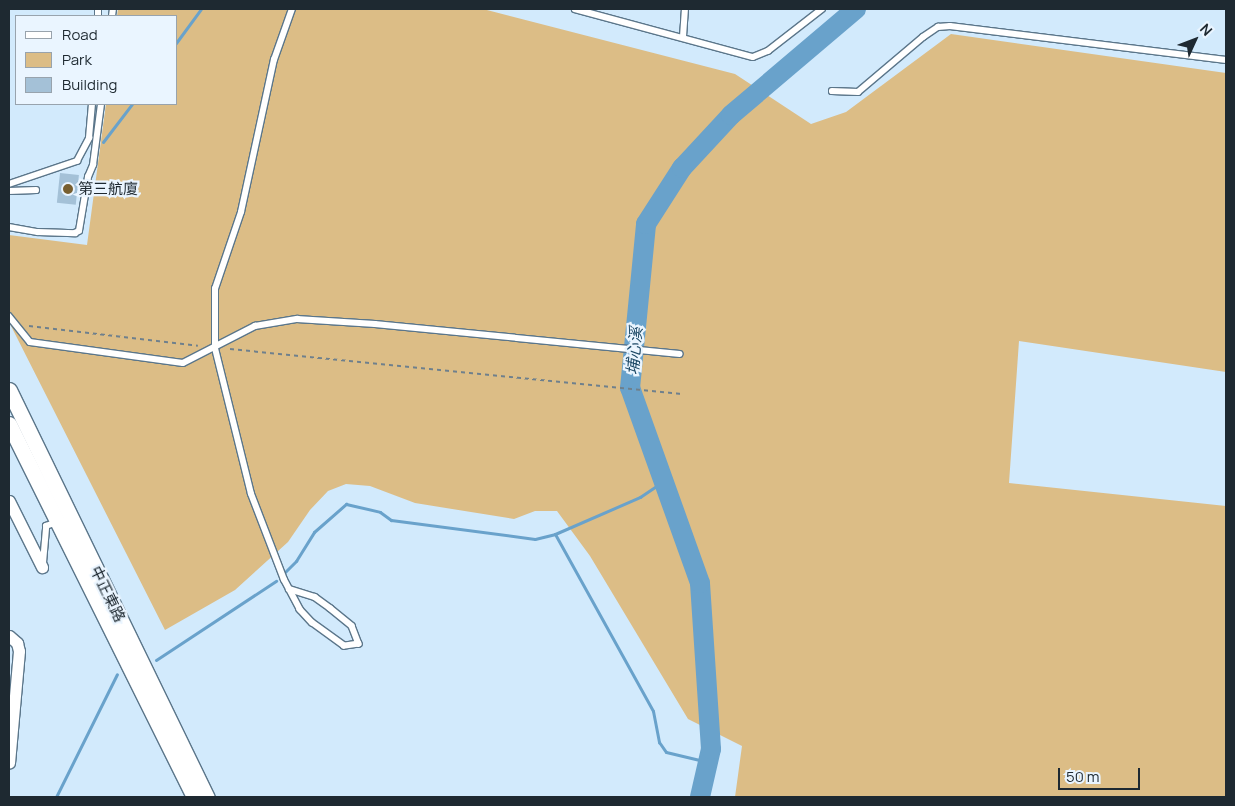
<!DOCTYPE html>
<html>
<head>
<meta charset="utf-8">
<style>
	body { margin:0 }
	#map { position:relative; width:1235px; height:806px; overflow:hidden; background:#d2eafc; font-family:Manrope,"Noto Sans TC",sans-serif }
	div>[style] { position:absolute }
	.green>* { inset:0; background:#dcbd86 }
	.stream>* { height:3px; margin:-1.5px; padding:0 1.5px; transform-origin:1.5px; border-radius:1.5px; background:#69a2cb }
	.river>* { height:20px; margin:-10px; padding:0 10px; transform-origin:10px; border-radius:10px; background:#69a2cb }
	.building>* { inset:0; background:#a4c1d7; transform-origin:0 0 }
	.path>* { height:2px; margin-top:-1px; transform-origin:0; background:repeating-linear-gradient(90deg,#6f808c 0 4px,transparent 0 8px) }
	.roads { filter:drop-shadow(1px 0 #5b768a) drop-shadow(-1px 0 #5b768a) drop-shadow(0 1px #5b768a) drop-shadow(0 -1px #5b768a) }
	.lane>* { height:5.5px; margin:-2.75px; padding:0 2.75px; transform-origin:2.75px; border-radius:2.75px; background:#fff }
	.street>* { height:11px; margin:-5.5px; padding:0 5.5px; transform-origin:5.5px; border-radius:5.5px; background:#fff }
	.secondary>* { height:15px; margin:-7.5px; padding:0 7.5px; transform-origin:7.5px; border-radius:7.5px; background:#fff }
	.dots>* { width:14px; height:14px; translate:-50% -50%; box-sizing:border-box; border:2px solid #eaf5ff; border-radius:50% }
	span { translate:-50% -50%; white-space:nowrap; text-align:center; line-height:1.15; -webkit-text-stroke:4.5px #eaf5ff; paint-order:stroke }
	.poi-label { font-size:15px; color:#1e2931 }
	.left { translate:0 -50%; text-align:left }
	.street-label { font-size:15px; color:#1e2931 }
	.water-label { font-size:16px; color:#1c4865; font-style:italic }
	.frame { position:absolute; inset:0; border:10px solid #1e2931; pointer-events:none }
	.legend { position:absolute; left:15px; top:15px; width:162px; height:90px; box-sizing:border-box; background:#eaf5ff; border:1px solid #98a3ad; margin:0; padding:6px 9px; list-style:none; font-size:15px; color:#1e2931 }
	.legend li { display:flex; align-items:center; gap:10px; height:25px }
	.legend b { width:25px; border:1px solid #98a3ad }
	.north { position:absolute; left:1170px; top:15px; width:50px; height:50px; -webkit-text-stroke:4px #eaf5ff; paint-order:stroke; rotate:47deg; font-size:14px; font-weight:700; line-height:20px; text-align:center; color:#1e2931 }
	.north::after { content:''; display:block; margin:auto; width:18px; height:22px; background:#1e2931; clip-path:polygon(50% 0,100% 100%,50% 72%,0 100%) }
	.scale { position:absolute; left:1058px; top:768px; width:82px; height:22px; box-sizing:border-box; border:2px solid #1e2931; border-top:0; padding-left:6px; font-size:15px; line-height:18px; white-space:nowrap; color:#1e2931; -webkit-text-stroke:4px #eaf5ff; paint-order:stroke }
</style>
</head>
<body>
<div id="map">
	<div class="green">
		<div style="clip-path:polygon(118px 9px,483px 9px,735px 74px,811px 124px,846px 112px,951px 34px,1226px 73px,1226px 372px,1019px 341px,1009px 483px,1226px 506px,1226px 797px,735px 797px,742px 746px,688px 719px,590px 556px,557px 511px,535px 511px,514px 519px,415px 503px,370px 486px,346px 484px,328px 491px,310px 510px,288px 542px,235px 590px,165px 630px,9px 322px,9px 235px,87px 245px,106px 104px,176px 104px,176px 16px,117px 16px)"></div>
	</div>
	<div class="stream">
		<div style="left:176px;top:43px;width:42px;rotate:-53.7deg"></div>
		<div style="left:103px;top:142px;width:48px;rotate:-52.7deg"></div>
		<div style="left:555px;top:534px;width:202px;rotate:61deg"></div>
		<div style="left:653px;top:711px;width:32px;rotate:79deg"></div>
		<div style="left:659px;top:742px;width:12px;rotate:55deg"></div>
		<div style="left:666px;top:752px;width:43px;rotate:13.4deg"></div>
		<div style="left:285px;top:572px;width:16px;rotate:-45deg"></div>
		<div style="left:296px;top:561px;width:34px;rotate:-58deg"></div>
		<div style="left:314px;top:532px;width:43px;rotate:-41.2deg"></div>
		<div style="left:346px;top:504px;width:35px;rotate:13deg"></div>
		<div style="left:380px;top:512px;width:14px;rotate:36deg"></div>
		<div style="left:391px;top:520px;width:145px;rotate:7.5deg"></div>
		<div style="left:535px;top:539px;width:21px;rotate:-14deg"></div>
		<div style="left:555px;top:534px;width:93px;rotate:-23.5deg"></div>
		<div style="left:640px;top:497px;width:29px;rotate:-34deg"></div>
		<div style="left:156px;top:660px;width:144px;rotate:-33.4deg"></div>
		<div style="left:56px;top:797px;width:137px;rotate:-63.6deg"></div>
	</div>
	<div class="river">
		<div style="left:700px;top:797px;width:49px;rotate:-77.1deg"></div>
		<div style="left:711px;top:749px;width:166px;rotate:-93.8deg"></div>
		<div style="left:700px;top:583px;width:207px;rotate:-109.7deg"></div>
		<div style="left:630px;top:388px;width:165px;rotate:-84.4deg"></div>
		<div style="left:646px;top:224px;width:67px;rotate:-57.3deg"></div>
		<div style="left:682px;top:168px;width:72px;rotate:-47.2deg"></div>
		<div style="left:731px;top:115px;width:164px;rotate:-40.3deg"></div>
	</div>
	<div class="building">
		<div style="left:60px;top:173px;width:19px;height:30px;rotate:6deg"></div>
	</div>
	<div class="path">
		<div style="left:29px;top:326px;width:170px;rotate:6.7deg"></div>
		<div style="left:230px;top:349px;width:454px;rotate:5.7deg"></div>
	</div>
	<div class="roads">
		<div class="lane">
			<div style="left:575px;top:9px;width:184px;rotate:15.1deg"></div>
			<div style="left:753px;top:57px;width:16px;rotate:-22deg"></div>
			<div style="left:768px;top:51px;width:68px;rotate:-37.9deg"></div>
			<div style="left:98px;top:16px;width:7px;rotate:-90deg"></div>
			<div style="left:112px;top:16px;width:7px;rotate:-82deg"></div>
			<div style="left:683px;top:37px;width:28px;rotate:-86deg"></div>
			<div style="left:832px;top:91px;width:26px;rotate:2deg"></div>
			<div style="left:858px;top:92px;width:85px;rotate:-40.2deg"></div>
			<div style="left:923px;top:37px;width:18px;rotate:-34deg"></div>
			<div style="left:938px;top:27px;width:12px;rotate:-5deg"></div>
			<div style="left:950px;top:26px;width:278px;rotate:7deg"></div>
			<div style="left:9px;top:184px;width:72px;rotate:-18.7deg"></div>
			<div style="left:77px;top:161px;width:26px;rotate:-62deg"></div>
			<div style="left:89px;top:138px;width:34px;rotate:-85deg"></div>
			<div style="left:9px;top:191px;width:27px;rotate:-2deg"></div>
			<div style="left:9px;top:227px;width:29px;rotate:10deg"></div>
			<div style="left:38px;top:232px;width:37px;rotate:2deg"></div>
			<div style="left:75px;top:233px;width:4px;rotate:-27deg"></div>
			<div style="left:79px;top:231px;width:55px;rotate:-80.5deg"></div>
			<div style="left:88px;top:177px;width:13px;rotate:-67deg"></div>
			<div style="left:93px;top:165px;width:62px;rotate:-82.5deg"></div>
			<div style="left:9px;top:316px;width:33px;rotate:51deg"></div>
			<div style="left:30px;top:342px;width:154px;rotate:7.8deg"></div>
			<div style="left:183px;top:363px;width:81px;rotate:-27.2deg"></div>
			<div style="left:255px;top:326px;width:43px;rotate:-9.5deg"></div>
			<div style="left:297px;top:319px;width:78px;rotate:3.7deg"></div>
			<div style="left:375px;top:324px;width:306px;rotate:5.6deg"></div>
			<div style="left:43px;top:563px;width:37px;rotate:-85deg"></div>
			<div style="left:46px;top:526px;width:12px;rotate:-20deg"></div>
			<div style="left:289px;top:589px;width:27px;rotate:17deg"></div>
			<div style="left:315px;top:597px;width:19px;rotate:36deg"></div>
			<div style="left:330px;top:608px;width:28px;rotate:39deg"></div>
			<div style="left:352px;top:626px;width:19px;rotate:69deg"></div>
			<div style="left:359px;top:644px;width:15px;rotate:172deg"></div>
			<div style="left:344px;top:646px;width:39px;rotate:-144deg"></div>
			<div style="left:312px;top:623px;width:18px;rotate:-133deg"></div>
			<div style="left:300px;top:610px;width:34px;rotate:-118deg"></div>
			<div style="left:284px;top:580px;width:92px;rotate:-111deg"></div>
			<div style="left:251px;top:494px;width:150px;rotate:-103.9deg"></div>
			<div style="left:215px;top:348px;width:59px;rotate:-90deg"></div>
			<div style="left:215px;top:289px;width:81px;rotate:-71.3deg"></div>
			<div style="left:241px;top:212px;width:156px;rotate:-77.8deg"></div>
			<div style="left:274px;top:60px;width:54px;rotate:-70.6deg"></div>
		</div>
		<div class="street">
			<div style="left:9px;top:501px;width:74px;rotate:63.4deg"></div>
			<div style="left:9px;top:636px;width:11px;rotate:41deg"></div>
			<div style="left:17px;top:643px;width:8px;rotate:76deg"></div>
			<div style="left:19px;top:651px;width:112px;rotate:95.1deg"></div>
		</div>
		<div class="secondary">
			<div style="left:9px;top:390px;width:453px;rotate:64.1deg"></div>
			<div style="left:9px;top:424px;width:416px;rotate:63.6deg"></div>
		</div>
	</div>
	<div class="dots">
		<div style="left:68px;top:189px;background:#785f30"></div>
	</div>
	<div class="poi-label">
		<span class="left" style="left:78px;top:189px">第三航廈</span>
	</div>
	<div class="street-label">
		<span style="left:108px;top:594px;rotate:64deg">中正東路</span>
	</div>
	<div class="water-label">
		<span style="left:634px;top:351px;rotate:-85deg">埔心溪</span>
	</div>
	<div class="frame"></div>
	<ul class="legend">
	<li><b style="height:6px;background:#fff"></b>Road</li>
	<li><b style="height:14px;background:#dcbd86"></b>Park</li>
	<li><b style="height:14px;background:#a4c1d7"></b>Building</li>
	</ul>
	<div class="north">N</div>
	<div class="scale">50 m</div>
</div>
</body>
</html>
